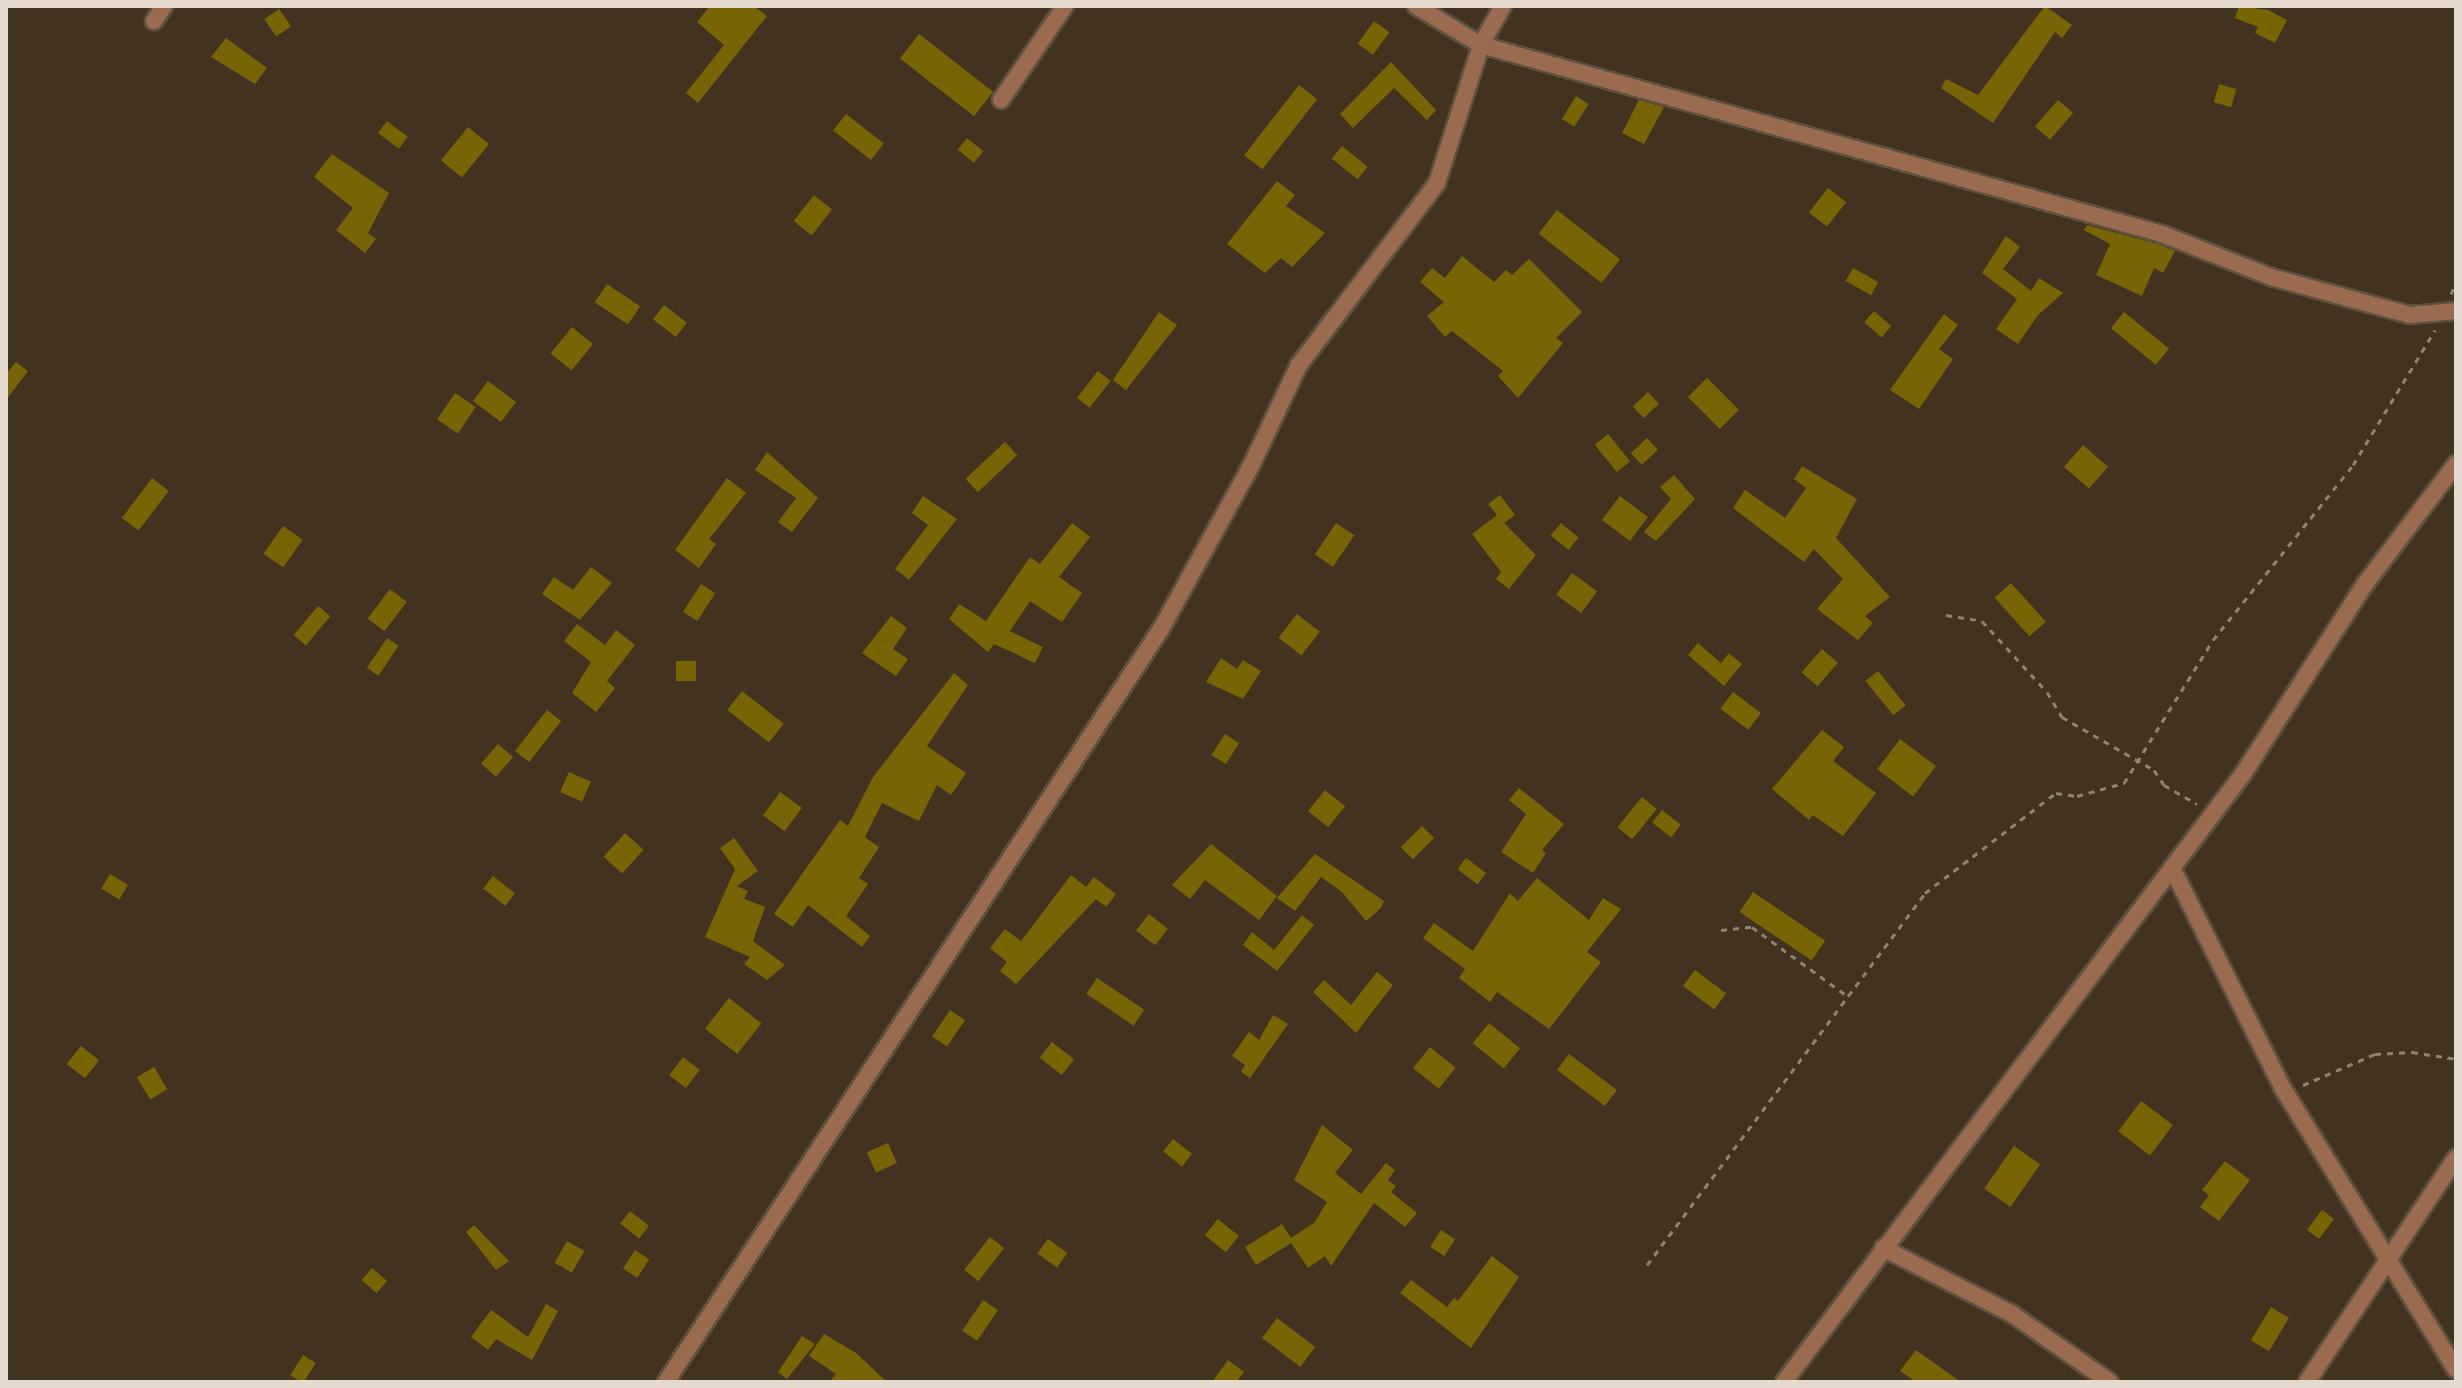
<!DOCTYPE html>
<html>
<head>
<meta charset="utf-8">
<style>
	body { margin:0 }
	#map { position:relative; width:2462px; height:1388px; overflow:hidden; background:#423320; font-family:Quicksand,sans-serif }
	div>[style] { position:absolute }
	.building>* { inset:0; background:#776404; transform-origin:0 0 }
	.path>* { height:3px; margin-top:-1.5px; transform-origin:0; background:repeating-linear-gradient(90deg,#8f8374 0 6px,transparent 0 12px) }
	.roads { filter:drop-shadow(2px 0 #5f5140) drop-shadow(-2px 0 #5f5140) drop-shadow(0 2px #5f5140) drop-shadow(0 -2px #5f5140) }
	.minor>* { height:16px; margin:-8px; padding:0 8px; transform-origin:8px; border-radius:8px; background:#9b6b50 }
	span { translate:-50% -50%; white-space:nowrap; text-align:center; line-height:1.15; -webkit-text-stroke:7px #231c14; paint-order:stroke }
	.frame { position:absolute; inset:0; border:8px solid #e4dacf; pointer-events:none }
</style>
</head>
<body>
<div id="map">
	<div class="building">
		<div style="clip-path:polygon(710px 6px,754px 6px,767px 16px,698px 103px,686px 93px,724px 45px,697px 22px)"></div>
		<div style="clip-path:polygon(2045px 6px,2072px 25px,2062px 38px,2055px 32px,1993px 123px,1941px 88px,1946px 79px,1978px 95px)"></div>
		<div style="clip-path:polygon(2239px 6px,2268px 10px,2287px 20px,2275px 43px,2255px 33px,2258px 27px,2235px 18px)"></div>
		<div style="left:279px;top:9px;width:21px;height:18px;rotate:55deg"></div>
		<div style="left:1374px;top:21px;width:19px;height:28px;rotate:36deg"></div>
		<div style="left:919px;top:34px;width:94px;height:31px;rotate:38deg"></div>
		<div style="clip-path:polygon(226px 38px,267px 68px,255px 84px,211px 57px)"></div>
		<div style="clip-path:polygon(1391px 62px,1436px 110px,1427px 120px,1394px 88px,1353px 128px,1340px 114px)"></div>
		<div style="left:2219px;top:84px;width:18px;height:19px;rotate:16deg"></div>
		<div style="left:1299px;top:85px;width:23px;height:89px;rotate:38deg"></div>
		<div style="left:1576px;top:96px;width:15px;height:27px;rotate:32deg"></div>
		<div style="clip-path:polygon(1639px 100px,1664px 107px,1644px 144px,1622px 133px)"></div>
		<div style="left:2058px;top:100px;width:20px;height:35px;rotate:41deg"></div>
		<div style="left:846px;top:114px;width:48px;height:21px;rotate:38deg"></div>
		<div style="left:387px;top:121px;width:26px;height:15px;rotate:37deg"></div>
		<div style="left:468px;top:127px;width:27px;height:43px;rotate:39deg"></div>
		<div style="left:967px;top:138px;width:21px;height:15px;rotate:39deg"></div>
		<div style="left:1342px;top:146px;width:33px;height:16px;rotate:39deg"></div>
		<div style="clip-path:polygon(332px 154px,389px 193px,368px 233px,376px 239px,365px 253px,336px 230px,353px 208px,314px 177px)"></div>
		<div style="clip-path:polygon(1277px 181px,1295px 195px,1286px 206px,1325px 233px,1292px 267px,1281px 258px,1265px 273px,1227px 244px)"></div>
		<div style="left:1828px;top:188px;width:23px;height:31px;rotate:38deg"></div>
		<div style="left:814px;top:195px;width:23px;height:33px;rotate:38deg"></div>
		<div style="left:1557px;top:210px;width:80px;height:30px;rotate:38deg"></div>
		<div style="clip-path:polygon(2087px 225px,2158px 244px,2175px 251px,2163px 273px,2154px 268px,2142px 296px,2096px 275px,2110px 244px,2084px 230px)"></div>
		<div style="clip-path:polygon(2006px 236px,2020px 247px,2003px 269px,2031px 291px,2039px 278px,2063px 293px,2038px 315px,2018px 344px,1996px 329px,2017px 299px,1982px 273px)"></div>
		<div style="clip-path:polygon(1462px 256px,1494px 282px,1506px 270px,1512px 275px,1529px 259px,1582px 312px,1556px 338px,1563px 343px,1518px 398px,1498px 376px,1503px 371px,1452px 331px,1445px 337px,1427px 316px,1444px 302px,1420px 282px,1432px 268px,1445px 278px)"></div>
		<div style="left:1853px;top:268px;width:29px;height:15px;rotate:29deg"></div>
		<div style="left:607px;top:284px;width:40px;height:22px;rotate:34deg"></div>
		<div style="left:664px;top:305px;width:29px;height:18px;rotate:38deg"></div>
		<div style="left:1874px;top:311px;width:23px;height:15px;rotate:41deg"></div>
		<div style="clip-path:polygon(1159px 312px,1177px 325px,1126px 390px,1113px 380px)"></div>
		<div style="left:2124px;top:312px;width:58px;height:21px;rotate:39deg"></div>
		<div style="clip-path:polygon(1944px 314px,1958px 325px,1939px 349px,1953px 359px,1919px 409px,1890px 390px)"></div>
		<div style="left:572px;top:327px;width:27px;height:34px;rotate:39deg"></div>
		<div style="clip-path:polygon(16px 362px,28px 371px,6px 400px,6px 374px)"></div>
		<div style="left:1098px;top:371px;width:16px;height:34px;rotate:38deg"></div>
		<div style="left:1707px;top:378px;width:45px;height:27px;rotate:45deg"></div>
		<div style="left:488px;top:381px;width:35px;height:25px;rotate:37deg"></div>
		<div style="left:1648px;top:392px;width:16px;height:21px;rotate:47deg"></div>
		<div style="left:455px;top:393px;width:25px;height:32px;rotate:34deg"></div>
		<div style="left:1608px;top:434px;width:35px;height:17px;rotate:51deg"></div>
		<div style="left:1647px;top:438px;width:16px;height:22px;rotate:47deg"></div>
		<div style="left:1005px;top:442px;width:18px;height:54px;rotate:47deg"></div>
		<div style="left:2083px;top:445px;width:33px;height:29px;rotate:41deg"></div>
		<div style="clip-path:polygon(767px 452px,818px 498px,792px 532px,778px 522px,796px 498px,755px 470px)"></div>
		<div style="clip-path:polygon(1802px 466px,1857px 499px,1836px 538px,1890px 597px,1865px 616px,1873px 623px,1858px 640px,1817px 609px,1843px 579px,1814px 549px,1804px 562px,1733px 508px,1745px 490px,1785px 518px,1806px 488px,1794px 479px)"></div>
		<div style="clip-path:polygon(1674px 475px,1695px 499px,1656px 541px,1644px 532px,1671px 499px,1660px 487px)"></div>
		<div style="left:152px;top:478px;width:21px;height:50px;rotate:37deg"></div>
		<div style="clip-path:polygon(727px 478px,746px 493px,709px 539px,716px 544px,699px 568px,675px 550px)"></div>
		<div style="clip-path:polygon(1500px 495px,1515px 515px,1504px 523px,1536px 555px,1509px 589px,1496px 579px,1501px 572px,1472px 534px,1497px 515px,1488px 504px)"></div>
		<div style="clip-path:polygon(923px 496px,957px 519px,909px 580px,895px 569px,928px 525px,912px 513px)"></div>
		<div style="left:1620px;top:496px;width:35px;height:30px;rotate:37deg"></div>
		<div style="clip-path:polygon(1072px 523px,1090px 537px,1059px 577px,1082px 593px,1062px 622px,1030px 601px,1010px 631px,1043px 647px,1035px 663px,994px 644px,988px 652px,949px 619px,959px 604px,986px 621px,1030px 557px,1040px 564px)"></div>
		<div style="left:1336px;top:523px;width:22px;height:38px;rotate:34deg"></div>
		<div style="left:1561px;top:523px;width:23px;height:16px;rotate:40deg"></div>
		<div style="left:283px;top:526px;width:24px;height:34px;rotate:35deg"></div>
		<div style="clip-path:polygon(591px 567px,612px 583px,580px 620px,542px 594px,554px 577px,573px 590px)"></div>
		<div style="left:1572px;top:573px;width:31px;height:27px;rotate:36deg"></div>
		<div style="left:2011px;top:583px;width:52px;height:22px;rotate:48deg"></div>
		<div style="left:701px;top:584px;width:17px;height:33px;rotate:33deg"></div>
		<div style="left:390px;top:589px;width:21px;height:37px;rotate:37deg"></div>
		<div style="left:318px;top:606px;width:16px;height:38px;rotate:40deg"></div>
		<div style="left:1297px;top:614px;width:29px;height:30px;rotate:38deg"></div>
		<div style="clip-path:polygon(891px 616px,907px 628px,893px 649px,908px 659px,896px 676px,862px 653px)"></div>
		<div style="clip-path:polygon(577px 624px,605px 645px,616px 630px,635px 645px,607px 681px,615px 688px,596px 712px,572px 693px,591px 662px,564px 641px)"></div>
		<div style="left:387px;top:638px;width:14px;height:36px;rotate:34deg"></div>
		<div style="clip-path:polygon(1698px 643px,1721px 663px,1729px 653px,1742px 664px,1724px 686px,1688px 655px)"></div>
		<div style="left:1822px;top:649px;width:21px;height:31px;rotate:41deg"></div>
		<div style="clip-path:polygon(1221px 658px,1237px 669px,1243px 660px,1261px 671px,1243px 699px,1206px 682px)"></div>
		<div style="left:696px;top:661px;width:20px;height:20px;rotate:90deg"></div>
		<div style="left:1878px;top:671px;width:44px;height:16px;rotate:51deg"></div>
		<div style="clip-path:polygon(954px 673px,968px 685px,927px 746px,966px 773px,951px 795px,937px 785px,919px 821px,882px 803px,865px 837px,879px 847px,859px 878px,868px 884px,846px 916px,870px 936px,862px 947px,808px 905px,793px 927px,774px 914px,840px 820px,848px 826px,873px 777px)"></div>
		<div style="left:742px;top:691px;width:53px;height:24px;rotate:38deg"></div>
		<div style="left:1733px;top:692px;width:35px;height:21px;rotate:37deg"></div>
		<div style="left:547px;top:710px;width:18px;height:52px;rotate:38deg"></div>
		<div style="clip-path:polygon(1822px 730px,1844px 747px,1833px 761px,1876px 793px,1843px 836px,1813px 815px,1809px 820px,1772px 789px)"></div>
		<div style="left:1225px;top:734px;width:17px;height:25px;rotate:33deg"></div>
		<div style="left:1900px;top:739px;width:45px;height:38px;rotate:37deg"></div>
		<div style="left:498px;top:744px;width:20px;height:26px;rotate:41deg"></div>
		<div style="left:569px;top:772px;width:24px;height:22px;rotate:24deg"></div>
		<div style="clip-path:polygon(1519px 788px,1564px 824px,1542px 850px,1546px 853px,1533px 873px,1501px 852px,1526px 814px,1509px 800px)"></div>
		<div style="left:1325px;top:790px;width:26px;height:27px;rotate:39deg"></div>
		<div style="left:780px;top:792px;width:27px;height:29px;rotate:36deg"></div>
		<div style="left:1642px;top:797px;width:19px;height:39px;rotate:39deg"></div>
		<div style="left:1662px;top:810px;width:24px;height:16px;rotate:38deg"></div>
		<div style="left:1422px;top:826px;width:17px;height:30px;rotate:45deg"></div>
		<div style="left:625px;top:833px;width:25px;height:32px;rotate:42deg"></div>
		<div style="clip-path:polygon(734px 838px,758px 871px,737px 886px,748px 891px,744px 899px,765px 907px,753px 941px,785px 965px,767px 980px,744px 964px,750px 957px,705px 937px,735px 869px,720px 848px)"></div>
		<div style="clip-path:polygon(1211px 844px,1277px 896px,1259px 920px,1205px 880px,1190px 899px,1172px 885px)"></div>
		<div style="clip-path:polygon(1315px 854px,1384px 901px,1381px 908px,1366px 921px,1342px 892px,1321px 877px,1295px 911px,1277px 898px)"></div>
		<div style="left:1466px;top:858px;width:25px;height:14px;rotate:37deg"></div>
		<div style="left:110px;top:874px;width:21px;height:17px;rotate:31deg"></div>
		<div style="clip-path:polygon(1071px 875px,1086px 887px,1094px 877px,1116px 894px,1106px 907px,1096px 899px,1016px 984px,1000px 971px,1007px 962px,990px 948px,1005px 929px,1021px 941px)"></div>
		<div style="left:493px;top:876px;width:28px;height:16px;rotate:38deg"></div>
		<div style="clip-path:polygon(1537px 878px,1589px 920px,1603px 898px,1621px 909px,1587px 952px,1601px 962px,1549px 1029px,1497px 992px,1490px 1002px,1459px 978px,1465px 969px,1423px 938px,1434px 923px,1473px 951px,1510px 893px,1518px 901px)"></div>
		<div style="left:1753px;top:892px;width:87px;height:24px;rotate:34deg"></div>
		<div style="left:1149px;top:914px;width:24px;height:21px;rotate:38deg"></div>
		<div style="clip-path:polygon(1302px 915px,1314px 925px,1277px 971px,1243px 945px,1252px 932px,1274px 950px)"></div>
		<div style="left:1695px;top:970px;width:39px;height:20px;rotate:37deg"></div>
		<div style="clip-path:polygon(1377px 972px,1393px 985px,1356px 1033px,1313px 992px,1324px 980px,1351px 1005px)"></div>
		<div style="left:1097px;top:978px;width:57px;height:19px;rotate:34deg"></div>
		<div style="left:729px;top:998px;width:41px;height:39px;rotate:38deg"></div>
		<div style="left:950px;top:1010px;width:18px;height:32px;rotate:34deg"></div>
		<div style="clip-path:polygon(1273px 1015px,1288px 1024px,1250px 1078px,1241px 1072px,1245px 1065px,1232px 1056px,1249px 1032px,1259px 1040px)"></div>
		<div style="left:1489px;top:1023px;width:40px;height:26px;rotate:39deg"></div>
		<div style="left:1052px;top:1042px;width:28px;height:20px;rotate:38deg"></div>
		<div style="left:81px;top:1046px;width:23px;height:23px;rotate:38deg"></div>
		<div style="left:1430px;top:1047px;width:33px;height:27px;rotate:39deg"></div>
		<div style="left:1569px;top:1054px;width:60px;height:20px;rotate:37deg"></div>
		<div style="left:683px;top:1057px;width:21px;height:23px;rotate:37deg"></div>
		<div style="left:154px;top:1067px;width:26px;height:20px;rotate:59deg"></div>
		<div style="left:2141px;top:1101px;width:40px;height:38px;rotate:37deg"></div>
		<div style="clip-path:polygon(1322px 1125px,1353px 1150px,1335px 1173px,1361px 1194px,1386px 1163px,1395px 1170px,1388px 1180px,1396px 1186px,1391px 1192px,1417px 1213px,1405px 1227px,1374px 1203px,1331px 1266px,1325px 1256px,1308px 1268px,1291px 1243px,1256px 1265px,1245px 1247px,1282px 1224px,1291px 1238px,1314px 1223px,1327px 1202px,1294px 1180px)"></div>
		<div style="left:1173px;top:1139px;width:24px;height:16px;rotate:38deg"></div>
		<div style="left:888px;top:1143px;width:22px;height:23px;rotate:66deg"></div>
		<div style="left:2014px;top:1146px;width:32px;height:52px;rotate:35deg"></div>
		<div style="clip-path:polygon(2225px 1161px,2250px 1180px,2219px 1221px,2200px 1207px,2209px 1195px,2202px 1190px)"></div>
		<div style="left:2322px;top:1210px;width:15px;height:25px;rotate:37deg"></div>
		<div style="left:630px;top:1211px;width:24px;height:16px;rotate:38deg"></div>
		<div style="left:1218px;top:1219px;width:27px;height:21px;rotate:39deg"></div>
		<div style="clip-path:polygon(474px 1225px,509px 1261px,496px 1270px,466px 1232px)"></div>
		<div style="left:1441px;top:1230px;width:17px;height:20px;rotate:33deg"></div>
		<div style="left:990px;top:1237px;width:18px;height:42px;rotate:38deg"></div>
		<div style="left:1048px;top:1239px;width:24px;height:18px;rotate:36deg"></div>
		<div style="left:567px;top:1241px;width:20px;height:25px;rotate:30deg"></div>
		<div style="left:635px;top:1250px;width:17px;height:22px;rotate:33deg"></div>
		<div style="clip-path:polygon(1492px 1256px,1519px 1277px,1471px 1348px,1400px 1293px,1411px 1280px,1447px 1307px,1454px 1298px,1458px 1301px)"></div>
		<div style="left:372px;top:1268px;width:20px;height:16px;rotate:41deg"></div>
		<div style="left:983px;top:1300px;width:18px;height:37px;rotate:34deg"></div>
		<div style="clip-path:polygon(546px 1304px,558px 1311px,532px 1360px,496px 1339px,488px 1350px,471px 1337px,491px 1310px,528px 1337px)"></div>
		<div style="left:2271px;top:1307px;width:21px;height:39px;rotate:31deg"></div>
		<div style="left:1277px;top:1318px;width:48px;height:25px;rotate:37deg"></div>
		<div style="clip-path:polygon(824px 1334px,856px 1353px,887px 1382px,829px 1382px,836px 1374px,809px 1356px)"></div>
		<div style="clip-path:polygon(802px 1336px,815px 1344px,787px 1379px,778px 1372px)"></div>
		<div style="clip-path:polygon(1916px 1350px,1961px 1382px,1916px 1382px,1900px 1371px)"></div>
		<div style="left:303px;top:1355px;width:15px;height:24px;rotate:32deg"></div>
		<div style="clip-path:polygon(1228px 1360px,1244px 1372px,1236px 1382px,1212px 1382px)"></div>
	</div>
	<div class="path">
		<div style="left:2451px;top:294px;width:12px;rotate:-66deg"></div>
		<div style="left:1946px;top:615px;width:36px;rotate:9deg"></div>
		<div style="left:1982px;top:621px;width:96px;rotate:47.5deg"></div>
		<div style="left:2047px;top:692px;width:29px;rotate:59deg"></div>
		<div style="left:2062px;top:717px;width:106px;rotate:29.9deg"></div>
		<div style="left:2154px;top:770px;width:18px;rotate:56deg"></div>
		<div style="left:2164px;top:785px;width:38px;rotate:30deg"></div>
		<div style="left:1721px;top:930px;width:31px;rotate:-6deg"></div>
		<div style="left:1752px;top:927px;width:116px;rotate:35.9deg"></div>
		<div style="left:2303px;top:1085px;width:78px;rotate:-23.3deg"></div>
		<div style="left:2375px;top:1054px;width:37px;rotate:-3deg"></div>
		<div style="left:2412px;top:1052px;width:45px;rotate:9deg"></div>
		<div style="left:1647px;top:1265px;width:464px;rotate:-53.2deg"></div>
		<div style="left:1925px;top:893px;width:165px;rotate:-37.4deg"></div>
		<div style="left:2056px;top:793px;width:21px;rotate:8deg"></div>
		<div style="left:2077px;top:796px;width:49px;rotate:-15.5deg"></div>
		<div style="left:2124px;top:783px;width:168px;rotate:-58.1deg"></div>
		<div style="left:2213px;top:640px;width:224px;rotate:-51.3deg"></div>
		<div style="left:2353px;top:465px;width:158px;rotate:-58.7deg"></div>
	</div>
	<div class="roads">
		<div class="minor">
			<div style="left:1416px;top:6px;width:76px;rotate:31deg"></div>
			<div style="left:1481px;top:45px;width:707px;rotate:15.51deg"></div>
			<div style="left:2162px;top:234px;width:117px;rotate:21.5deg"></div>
			<div style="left:2271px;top:277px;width:144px;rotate:15.3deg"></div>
			<div style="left:2410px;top:315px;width:46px;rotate:-5deg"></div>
			<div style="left:154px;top:21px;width:18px;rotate:-56deg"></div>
			<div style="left:1001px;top:100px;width:114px;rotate:-55.8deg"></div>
			<div style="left:2172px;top:868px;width:245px;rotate:63.3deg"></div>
			<div style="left:2282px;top:1087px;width:332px;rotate:58.4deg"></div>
			<div style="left:1883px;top:1248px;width:145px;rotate:27.1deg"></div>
			<div style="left:2012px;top:1314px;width:119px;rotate:34.8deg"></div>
			<div style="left:666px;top:1382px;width:901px;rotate:-56.68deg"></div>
			<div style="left:1161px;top:629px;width:184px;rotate:-61.1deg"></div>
			<div style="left:1250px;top:468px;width:114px;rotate:-64.6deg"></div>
			<div style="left:1299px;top:365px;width:228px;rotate:-52.8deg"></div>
			<div style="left:1437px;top:183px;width:145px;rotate:-72.3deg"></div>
			<div style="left:1481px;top:45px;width:45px;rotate:-60.6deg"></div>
			<div style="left:1784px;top:1382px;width:762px;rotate:-52.95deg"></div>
			<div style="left:2243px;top:774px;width:226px;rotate:-57.3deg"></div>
			<div style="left:2365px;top:584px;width:151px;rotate:-52.8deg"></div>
			<div style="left:2307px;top:1382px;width:269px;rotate:-56.4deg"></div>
		</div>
	</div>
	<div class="frame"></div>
</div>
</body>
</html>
